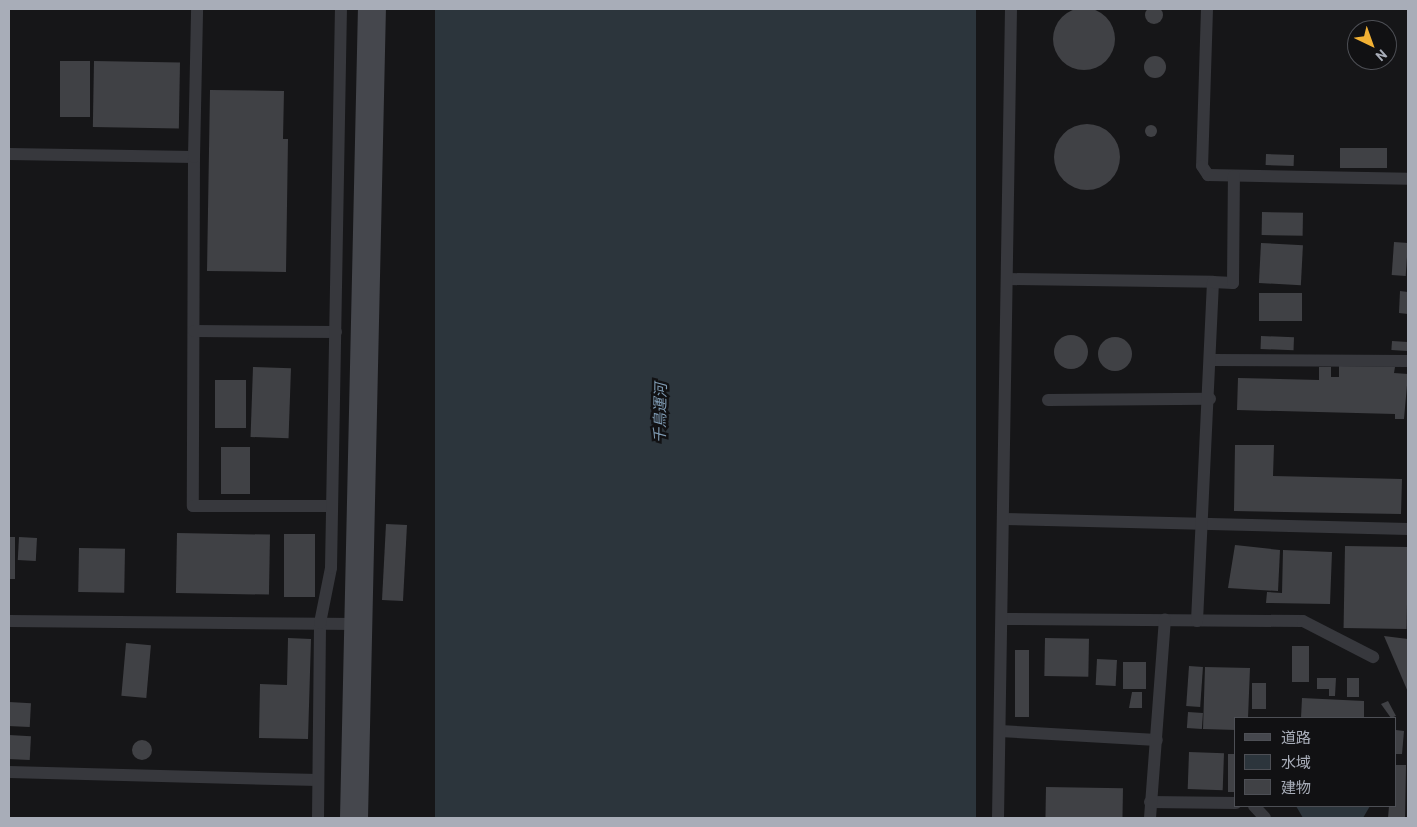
<!DOCTYPE html>
<html>
<head>
<meta charset="utf-8">
<style>
	body { margin:0 }
	#map { position:relative; width:1417px; height:827px; overflow:hidden; background:#161618; font-family:Barlow,"Noto Sans JP",sans-serif }
	div>[style] { position:absolute }
	.water>* { inset:0; background:#2c353c; transform-origin:0 0 }
	.building>* { inset:0; background:#404145; transform-origin:0 0 }
	.round { border-radius:50% }
	.lane>* { height:12px; margin:-6px; padding:0 6px; transform-origin:6px; border-radius:6px; background:#37383d }
	.secondary>* { height:28px; margin:-14px; padding:0 14px; transform-origin:14px; border-radius:14px; background:#45474d }
	span { translate:-50% -50%; white-space:nowrap; text-align:center; line-height:1.15; -webkit-text-stroke:5px #111113; paint-order:stroke }
	.water-label { font-size:15px; color:#7f9bb3; font-style:italic }
	.frame { position:absolute; inset:0; border:10px solid #a8adb8; pointer-events:none }
	.legend { position:absolute; left:1234px; top:717px; width:162px; height:90px; box-sizing:border-box; background:#111113; border:1px solid #4d4f55; margin:0; padding:6px 9px; list-style:none; font-size:15px; color:#a8adb8 }
	.legend li { display:flex; align-items:center; gap:10px; height:25px }
	.legend b { width:25px; border:1px solid #4d4f55 }
	.north { position:absolute; left:1347px; top:20px; width:50px; height:50px; box-sizing:border-box; background:#111113; border:1px solid #4d4f55; border-radius:50%; rotate:138deg; font-size:14px; font-weight:700; line-height:20px; text-align:center; color:#a8adb8 }
	.north::after { content:''; display:block; margin:auto; width:18px; height:22px; background:#f2b134; clip-path:polygon(50% 0,100% 100%,50% 72%,0 100%) }
</style>
</head>
<body>
<div id="map">
	<div class="water">
		<div style="left:435px;top:9px;width:541px;height:809px"></div>
		<div style="clip-path:polygon(1296px 806px,1370px 806px,1363px 818px,1303px 818px)"></div>
	</div>
	<div class="building">
		<div class="round" style="left:1145px;top:6px;width:18px;height:18px"></div>
		<div class="round" style="left:1053px;top:8px;width:62px;height:62px"></div>
		<div class="round" style="left:1144px;top:56px;width:22px;height:22px"></div>
		<div style="left:60px;top:61px;width:30px;height:56px"></div>
		<div style="left:94px;top:61px;width:86px;height:66px;rotate:1deg"></div>
		<div style="clip-path:polygon(210px 90px,284px 91px,283px 139px,288px 139px,286px 272px,207px 271px)"></div>
		<div class="round" style="left:1054px;top:124px;width:66px;height:66px"></div>
		<div class="round" style="left:1145px;top:125px;width:12px;height:12px"></div>
		<div style="left:1340px;top:148px;width:47px;height:20px"></div>
		<div style="left:1266px;top:154px;width:28px;height:11px;rotate:2deg"></div>
		<div style="left:1262px;top:212px;width:41px;height:23px;rotate:1deg"></div>
		<div style="left:1394px;top:242px;width:14px;height:33px;rotate:4deg"></div>
		<div style="left:1261px;top:243px;width:42px;height:40px;rotate:3deg"></div>
		<div style="clip-path:polygon(1400px 291px,1408px 292px,1408px 314px,1399px 313px)"></div>
		<div style="left:1259px;top:293px;width:43px;height:28px"></div>
		<div class="round" style="left:1054px;top:335px;width:34px;height:34px"></div>
		<div style="left:1261px;top:336px;width:33px;height:13px;rotate:2deg"></div>
		<div class="round" style="left:1098px;top:337px;width:34px;height:34px"></div>
		<div style="left:1392px;top:341px;width:16px;height:9px;rotate:4deg"></div>
		<div style="clip-path:polygon(1339px 366px,1395px 367px,1394px 373px,1408px 374px,1404px 419px,1395px 419px,1395px 414px,1237px 410px,1238px 378px,1319px 380px,1319px 367px,1331px 367px,1331px 377px,1339px 377px)"></div>
		<div style="left:253px;top:367px;width:38px;height:70px;rotate:2deg"></div>
		<div style="left:215px;top:380px;width:31px;height:48px"></div>
		<div style="clip-path:polygon(1235px 445px,1274px 445px,1273px 476px,1402px 479px,1401px 514px,1234px 511px)"></div>
		<div style="left:221px;top:447px;width:29px;height:47px"></div>
		<div style="left:386px;top:524px;width:21px;height:76px;rotate:3deg"></div>
		<div style="left:177px;top:533px;width:93px;height:60px;rotate:1deg"></div>
		<div style="left:284px;top:534px;width:31px;height:63px"></div>
		<div style="left:9px;top:537px;width:6px;height:42px"></div>
		<div style="left:19px;top:537px;width:18px;height:23px;rotate:3deg"></div>
		<div style="clip-path:polygon(1235px 545px,1280px 550px,1278px 591px,1228px 588px)"></div>
		<div style="left:1345px;top:546px;width:63px;height:82px;rotate:1deg"></div>
		<div style="left:79px;top:548px;width:46px;height:44px;rotate:1deg"></div>
		<div style="clip-path:polygon(1283px 550px,1332px 552px,1330px 604px,1266px 603px,1267px 592px,1282px 593px)"></div>
		<div style="clip-path:polygon(1384px 636px,1408px 639px,1408px 692px)"></div>
		<div style="clip-path:polygon(288px 638px,311px 639px,308px 739px,259px 738px,260px 684px,287px 685px)"></div>
		<div style="left:1045px;top:638px;width:44px;height:38px;rotate:1deg"></div>
		<div style="left:126px;top:643px;width:25px;height:53px;rotate:5deg"></div>
		<div style="left:1292px;top:646px;width:17px;height:36px"></div>
		<div style="left:1015px;top:650px;width:14px;height:67px"></div>
		<div style="left:1097px;top:659px;width:20px;height:26px;rotate:3deg"></div>
		<div style="left:1146px;top:662px;width:27px;height:23px;rotate:90deg"></div>
		<div style="left:1189px;top:666px;width:14px;height:40px;rotate:4deg"></div>
		<div style="clip-path:polygon(1205px 667px,1250px 668px,1248px 718px,1236px 718px,1236px 730px,1203px 729px)"></div>
		<div style="clip-path:polygon(1317px 678px,1336px 678px,1335px 696px,1329px 696px,1329px 689px,1317px 689px)"></div>
		<div style="left:1347px;top:678px;width:12px;height:19px"></div>
		<div style="left:1252px;top:683px;width:14px;height:26px"></div>
		<div style="clip-path:polygon(1132px 692px,1142px 692px,1142px 708px,1129px 708px)"></div>
		<div style="clip-path:polygon(1302px 698px,1364px 701px,1364px 718px,1301px 718px)"></div>
		<div style="clip-path:polygon(1388px 701px,1396px 716px,1391px 718px,1381px 704px)"></div>
		<div style="left:9px;top:702px;width:22px;height:24px;rotate:3deg"></div>
		<div style="left:1188px;top:712px;width:15px;height:16px;rotate:4deg"></div>
		<div style="clip-path:polygon(1396px 730px,1404px 731px,1402px 754px,1396px 754px)"></div>
		<div style="left:9px;top:735px;width:22px;height:24px;rotate:3deg"></div>
		<div class="round" style="left:132px;top:740px;width:20px;height:20px"></div>
		<div style="left:1189px;top:752px;width:35px;height:37px;rotate:2deg"></div>
		<div style="left:1228px;top:754px;width:8px;height:38px"></div>
		<div style="clip-path:polygon(1396px 765px,1406px 765px,1405px 818px,1388px 818px,1389px 806px,1396px 806px)"></div>
		<div style="left:1046px;top:787px;width:77px;height:31px;rotate:1deg"></div>
	</div>
	<div class="lane">
		<div style="left:1207px;top:9px;width:157px;rotate:91.8deg"></div>
		<div style="left:1202px;top:166px;width:11px;rotate:56deg"></div>
		<div style="left:1208px;top:175px;width:200px;rotate:1.1deg"></div>
		<div style="left:9px;top:154px;width:185px;rotate:0.9deg"></div>
		<div style="left:194px;top:157px;width:349px;rotate:90.2deg"></div>
		<div style="left:193px;top:506px;width:139px"></div>
		<div style="left:194px;top:157px;width:148px;rotate:-88.8deg"></div>
		<div style="left:1009px;top:279px;width:204px;rotate:0.8deg"></div>
		<div style="left:194px;top:331px;width:142px;rotate:0.4deg"></div>
		<div style="left:1212px;top:360px;width:196px;rotate:0.3deg"></div>
		<div style="left:1048px;top:400px;width:162px;rotate:-0.4deg"></div>
		<div style="left:1003px;top:519px;width:405px;rotate:1.4deg"></div>
		<div style="left:1002px;top:619px;width:301px;rotate:0.4deg"></div>
		<div style="left:1303px;top:621px;width:79px;rotate:27.2deg"></div>
		<div style="left:9px;top:621px;width:349px;rotate:0.5deg"></div>
		<div style="left:1197px;top:621px;width:339px;rotate:-87.3deg"></div>
		<div style="left:1213px;top:282px;width:20px;rotate:3deg"></div>
		<div style="left:1233px;top:283px;width:107px;rotate:-89.5deg"></div>
		<div style="left:1000px;top:731px;width:157px;rotate:3.3deg"></div>
		<div style="left:9px;top:772px;width:309px;rotate:1.5deg"></div>
		<div style="left:1150px;top:802px;width:86px;rotate:0.7deg"></div>
		<div style="left:1254px;top:806px;width:16px;rotate:47deg"></div>
		<div style="left:318px;top:818px;width:195px;rotate:-89.4deg"></div>
		<div style="left:320px;top:623px;width:56px;rotate:-78.7deg"></div>
		<div style="left:331px;top:568px;width:559px;rotate:-88.98deg"></div>
		<div style="left:998px;top:818px;width:809px;rotate:-89.08deg"></div>
		<div style="left:1150px;top:818px;width:199px;rotate:-85.7deg"></div>
	</div>
	<div class="secondary">
		<div style="left:354px;top:818px;width:809px;rotate:-88.73deg"></div>
	</div>
	<div class="water-label">
		<span style="left:660px;top:413px;rotate:-89deg">千鳥運河</span>
	</div>
	<div class="frame"></div>
	<ul class="legend">
	<li><b style="height:6px;background:#45474d"></b>道路</li>
	<li><b style="height:14px;background:#2c353c"></b>水域</li>
	<li><b style="height:14px;background:#404145"></b>建物</li>
	</ul>
	<div class="north">N</div>
</div>
</body>
</html>
